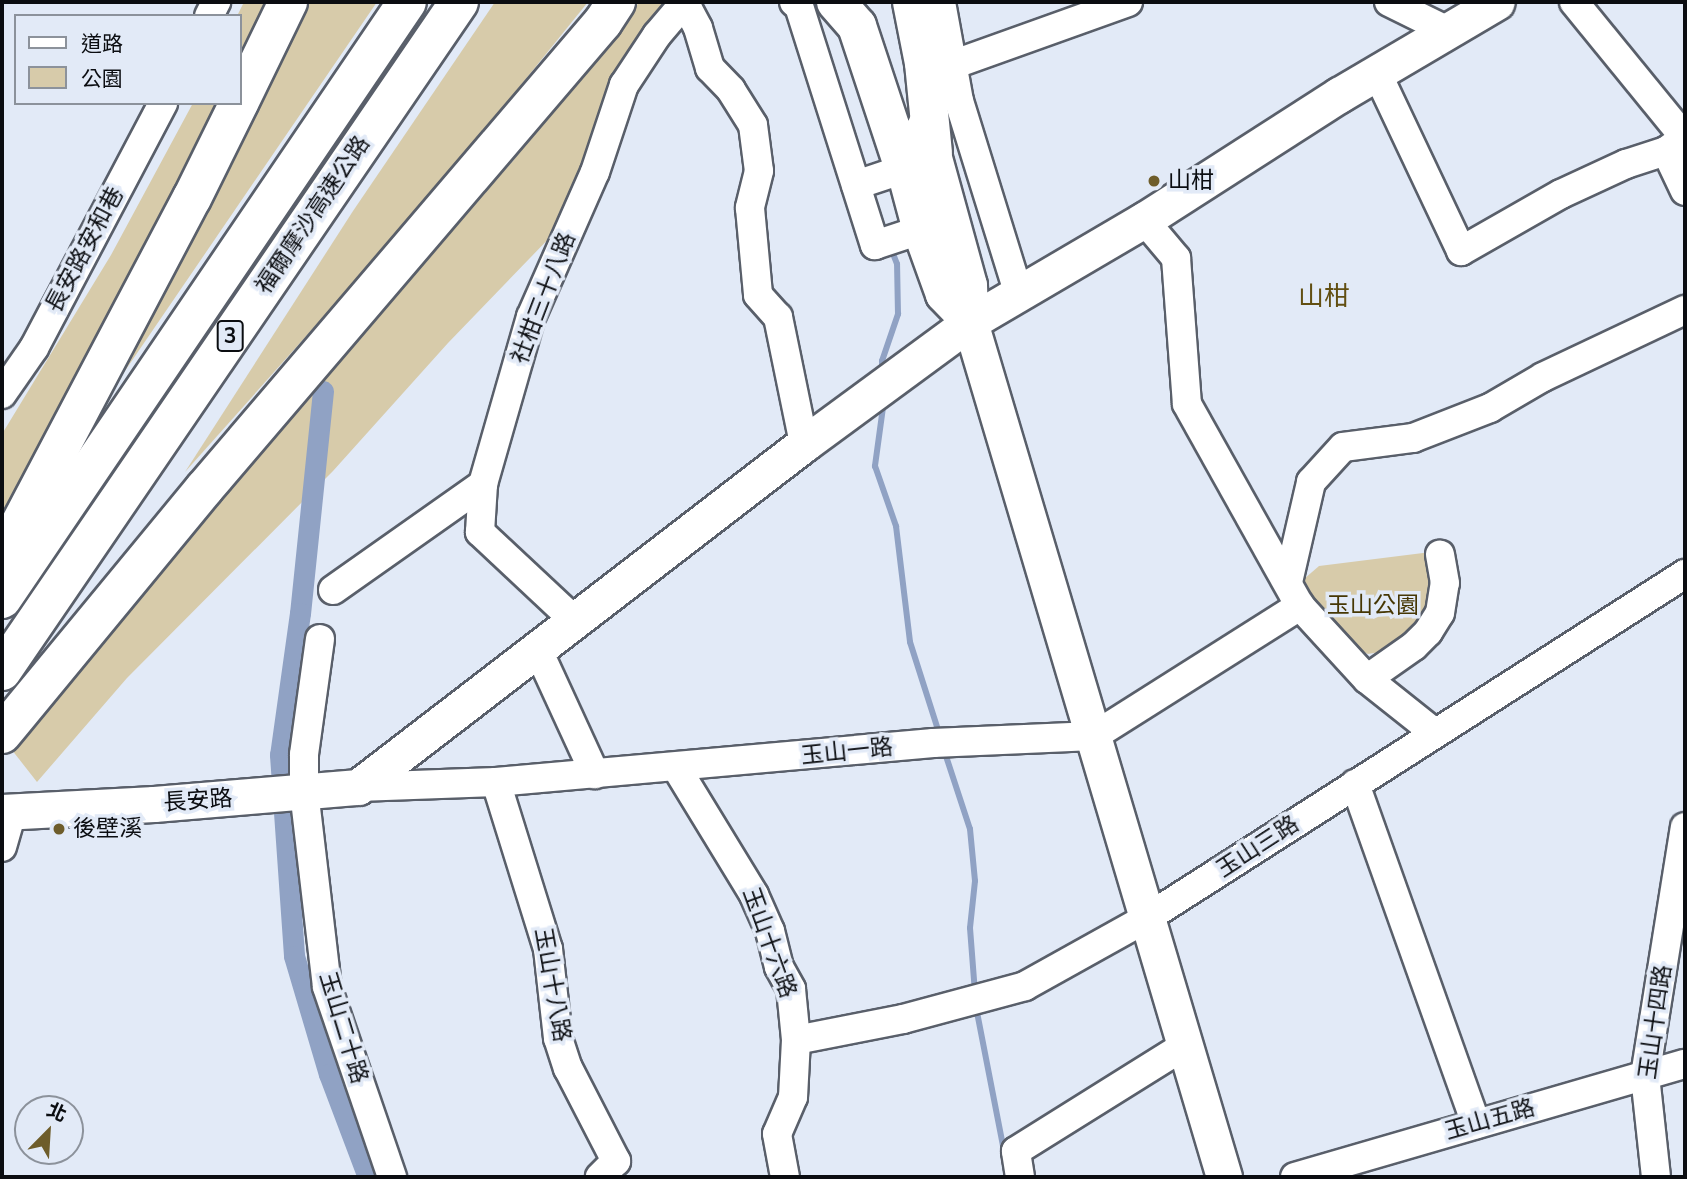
<!DOCTYPE html>
<html>
<head>
<meta charset="utf-8">
<style>
	body { margin:0 }
	#map { position:relative; width:1687px; height:1179px; overflow:hidden; background:#e2eaf7; font-family:"Nunito Sans","Noto Sans TC",sans-serif }
	div>[style] { position:absolute }
	.green>* { inset:0; background:#d7cbaa }
	.stream>* { height:6px; margin:-3px; padding:0 3px; transform-origin:3px; border-radius:3px; background:#90a2c4 }
	.canal>* { height:21px; margin:-10.5px; padding:0 10.5px; transform-origin:10.5px; border-radius:10.5px; background:#90a2c4 }
	.roads { filter:drop-shadow(2px 0 #595f6a) drop-shadow(-2px 0 #595f6a) drop-shadow(0 2px #595f6a) drop-shadow(0 -2px #595f6a) }
	.minor>* { height:28px; margin:-14px; padding:0 14px; transform-origin:14px; border-radius:14px; background:#fff }
	.major>* { height:35px; margin:-17.5px; padding:0 17.5px; transform-origin:17.5px; border-radius:17.5px; background:#fff }
	.highway>* { height:38px; margin:-19px; padding:0 19px; transform-origin:19px; border-radius:19px; background:#fff }
	.dots>* { width:19px; height:19px; translate:-50% -50%; box-sizing:border-box; border:4px solid #e2eaf7; border-radius:50% }
	span { translate:-50% -50%; white-space:nowrap; text-align:center; line-height:1.15; -webkit-text-stroke:7px #e2eaf7; paint-order:stroke }
	.shield-label span { padding:2px 5px; background:#e2eaf7; border:2px solid; border-radius:5px; -webkit-text-stroke-width:0 }
	.shield-label { font-size:21px; color:#0b0d11; font-weight:700 }
	.poi-label { font-size:23px; color:#0b0d11 }
	.left { translate:0 -50%; text-align:left }
	.street-label { font-size:23px; color:#0b0d11 }
	.park-label { font-size:23px; color:#463704 }
	.quarter-label { font-size:26px; color:#624f12 }
	.frame { position:absolute; inset:0; border:4px solid #0b0d11; pointer-events:none }
	.legend { position:absolute; left:14px; top:14px; width:228px; height:91px; box-sizing:border-box; background:#e2eaf7; border:2px solid #8c929b; margin:0; padding:9px 12px; list-style:none; font-size:21px; color:#0b0d11 }
	.legend li { display:flex; align-items:center; gap:14px; height:35px }
	.legend b { width:35px; border:2px solid #8c929b }
	.north { position:absolute; left:14px; top:1095px; width:70px; height:70px; box-sizing:border-box; background:#e2eaf7; border:2px solid #8c929b; border-radius:50%; rotate:24deg; font-size:19px; font-weight:700; line-height:28px; text-align:center; color:#0b0d11 }
	.north::after { content:''; display:block; margin:auto; width:24px; height:32px; background:#6e5d2b; clip-path:polygon(50% 0,100% 100%,50% 72%,0 100%) }
</style>
</head>
<body>
<div id="map">
	<div class="green">
		<div style="clip-path:polygon(244px 2px,266px 2px,240px 57px,240px 16px,237px 16px)"></div>
		<div style="clip-path:polygon(305px 2px,377px 2px,103px 403px,208px 211px)"></div>
		<div style="clip-path:polygon(495px 2px,588px 2px,432px 195px,185px 472px,353px 211px)"></div>
		<div style="clip-path:polygon(640px 2px,671px 2px,557px 230px,448px 343px,333px 471px,127px 678px,37px 782px,8px 745px,455px 223px,513px 161px,606px 34px)"></div>
		<div style="clip-path:polygon(193px 103px,218px 103px,134px 280px,2px 522px,2px 434px,111px 255px)"></div>
		<div style="clip-path:polygon(1431px 552px,1436px 590px,1424px 620px,1391px 650px,1368px 654px,1344px 643px,1304px 600px,1304px 579px,1319px 566px)"></div>
	</div>
	<div class="stream">
		<div style="left:882px;top:372px;width:11px;rotate:-90deg"></div>
		<div style="left:882px;top:361px;width:50px;rotate:-71.2deg"></div>
		<div style="left:898px;top:314px;width:50px;rotate:-91.1deg"></div>
		<div style="left:897px;top:264px;width:9px;rotate:-111deg"></div>
		<div style="left:884px;top:400px;width:67px;rotate:97.8deg"></div>
		<div style="left:875px;top:466px;width:64px;rotate:70.7deg"></div>
		<div style="left:896px;top:526px;width:117px;rotate:83.1deg"></div>
		<div style="left:910px;top:642px;width:99px;rotate:72.3deg"></div>
		<div style="left:944px;top:750px;width:83px;rotate:71.8deg"></div>
		<div style="left:970px;top:829px;width:52px;rotate:84.5deg"></div>
		<div style="left:975px;top:881px;width:47px;rotate:96.1deg"></div>
		<div style="left:970px;top:928px;width:65px;rotate:85.6deg"></div>
		<div style="left:976px;top:1007px;width:147px;rotate:79deg"></div>
	</div>
	<div class="canal">
		<div style="left:323px;top:391px;width:223px;rotate:95.9deg"></div>
		<div style="left:300px;top:613px;width:143px;rotate:98deg"></div>
		<div style="left:280px;top:755px;width:201px;rotate:86deg"></div>
		<div style="left:294px;top:956px;width:123px;rotate:73.5deg"></div>
		<div style="left:329px;top:1074px;width:110px;rotate:69.3deg"></div>
	</div>
	<div class="roads">
		<div class="minor">
			<div style="left:794px;top:2px;width:6px;rotate:39deg"></div>
			<div style="left:799px;top:6px;width:251px;rotate:72.4deg"></div>
			<div style="left:875px;top:245px;width:47px;rotate:-18.4deg"></div>
			<div style="left:941px;top:2px;width:101px;rotate:79.7deg"></div>
			<div style="left:959px;top:101px;width:196px;rotate:72.8deg"></div>
			<div style="left:1389px;top:2px;width:66px;rotate:26.2deg"></div>
			<div style="left:1574px;top:2px;width:174px;rotate:50.8deg"></div>
			<div style="left:680px;top:5px;width:9px;rotate:27deg"></div>
			<div style="left:688px;top:9px;width:21px;rotate:62deg"></div>
			<div style="left:698px;top:28px;width:42px;rotate:73.3deg"></div>
			<div style="left:710px;top:68px;width:30px;rotate:46deg"></div>
			<div style="left:731px;top:90px;width:41px;rotate:57.8deg"></div>
			<div style="left:753px;top:125px;width:46px;rotate:82.6deg"></div>
			<div style="left:759px;top:171px;width:38px;rotate:104deg"></div>
			<div style="left:750px;top:208px;width:87px;rotate:84.7deg"></div>
			<div style="left:758px;top:295px;width:30px;rotate:48deg"></div>
			<div style="left:778px;top:317px;width:130px;rotate:78.4deg"></div>
			<div style="left:209px;top:16px;width:16px;rotate:-63deg"></div>
			<div style="left:952px;top:65px;width:187px;rotate:-19.7deg"></div>
			<div style="left:1377px;top:73px;width:197px;rotate:64.7deg"></div>
			<div style="left:1461px;top:251px;width:115px;rotate:-29.7deg"></div>
			<div style="left:1561px;top:194px;width:72px;rotate:-24.8deg"></div>
			<div style="left:1626px;top:164px;width:42px;rotate:-18deg"></div>
			<div style="left:1666px;top:151px;width:24px;rotate:-36deg"></div>
			<div style="left:1666px;top:151px;width:44px;rotate:64.6deg"></div>
			<div style="left:856px;top:185px;width:51px;rotate:-18.4deg"></div>
			<div style="left:1144px;top:220px;width:50px;rotate:49.9deg"></div>
			<div style="left:1176px;top:258px;width:146px;rotate:85.7deg"></div>
			<div style="left:1187px;top:404px;width:231px;rotate:60.8deg"></div>
			<div style="left:1300px;top:606px;width:99px;rotate:47.5deg"></div>
			<div style="left:1367px;top:679px;width:87px;rotate:38.5deg"></div>
			<div style="left:2px;top:394px;width:56px;rotate:-55.2deg"></div>
			<div style="left:34px;top:348px;width:277px;rotate:-62.2deg"></div>
			<div style="left:1288px;top:582px;width:103px;rotate:-77deg"></div>
			<div style="left:1311px;top:482px;width:47px;rotate:-47.6deg"></div>
			<div style="left:1343px;top:447px;width:71px;rotate:-7.3deg"></div>
			<div style="left:1413px;top:438px;width:83px;rotate:-21.3deg"></div>
			<div style="left:1490px;top:408px;width:61px;rotate:-30.3deg"></div>
			<div style="left:1543px;top:377px;width:157px;rotate:-25.3deg"></div>
			<div style="left:333px;top:590px;width:184px;rotate:-35.2deg"></div>
			<div style="left:574px;top:620px;width:129px;rotate:-136.9deg"></div>
			<div style="left:480px;top:532px;width:48px;rotate:-86.4deg"></div>
			<div style="left:483px;top:484px;width:174px;rotate:-74deg"></div>
			<div style="left:531px;top:317px;width:158px;rotate:-66.2deg"></div>
			<div style="left:595px;top:172px;width:92px;rotate:-71.6deg"></div>
			<div style="left:624px;top:85px;width:60px;rotate:-56.6deg"></div>
			<div style="left:657px;top:35px;width:43px;rotate:-49.7deg"></div>
			<div style="left:320px;top:639px;width:117px;rotate:97.9deg"></div>
			<div style="left:304px;top:755px;width:36px;rotate:90deg"></div>
			<div style="left:304px;top:791px;width:197px;rotate:83.3deg"></div>
			<div style="left:327px;top:987px;width:201px;rotate:71.1deg"></div>
			<div style="left:537px;top:648px;width:139px;rotate:65.3deg"></div>
			<div style="left:1367px;top:679px;width:57px;rotate:-35.1deg"></div>
			<div style="left:1414px;top:646px;width:20px;rotate:-45deg"></div>
			<div style="left:1428px;top:632px;width:22px;rotate:-58deg"></div>
			<div style="left:1440px;top:613px;width:30px;rotate:-81deg"></div>
			<div style="left:1445px;top:583px;width:29px;rotate:-100deg"></div>
			<div style="left:676px;top:767px;width:150px;rotate:58.6deg"></div>
			<div style="left:754px;top:895px;width:39px;rotate:66deg"></div>
			<div style="left:770px;top:931px;width:37px;rotate:76deg"></div>
			<div style="left:779px;top:967px;width:25px;rotate:61deg"></div>
			<div style="left:791px;top:989px;width:51px;rotate:84.4deg"></div>
			<div style="left:796px;top:1040px;width:57px;rotate:93deg"></div>
			<div style="left:793px;top:1097px;width:40px;rotate:113.4deg"></div>
			<div style="left:777px;top:1134px;width:44px;rotate:79.5deg"></div>
			<div style="left:496px;top:782px;width:175px;rotate:72.7deg"></div>
			<div style="left:548px;top:949px;width:90px;rotate:83.6deg"></div>
			<div style="left:558px;top:1038px;width:32px;rotate:72deg"></div>
			<div style="left:568px;top:1068px;width:105px;rotate:62.7deg"></div>
			<div style="left:616px;top:1161px;width:23px;rotate:135deg"></div>
			<div style="left:1355px;top:784px;width:361px;rotate:70.4deg"></div>
			<div style="left:358px;top:787px;width:138px;rotate:-2.1deg"></div>
			<div style="left:496px;top:782px;width:439px;rotate:-5.1deg"></div>
			<div style="left:933px;top:743px;width:161px;rotate:-2.5deg"></div>
			<div style="left:1094px;top:736px;width:244px;rotate:-32.3deg"></div>
			<div style="left:2px;top:847px;width:37px;rotate:-74deg"></div>
			<div style="left:796px;top:1040px;width:109px;rotate:-11.1deg"></div>
			<div style="left:903px;top:1019px;width:126px;rotate:-15.1deg"></div>
			<div style="left:1025px;top:986px;width:140px;rotate:-29.1deg"></div>
			<div style="left:1147px;top:918px;width:639px;rotate:-32.6deg"></div>
			<div style="left:1020px;top:1177px;width:26px;rotate:-99deg"></div>
			<div style="left:1016px;top:1151px;width:198px;rotate:-32deg"></div>
			<div style="left:1295px;top:1177px;width:406px;rotate:-16.2deg"></div>
			<div style="left:1656px;top:1177px;width:102px;rotate:-96.2deg"></div>
			<div style="left:1645px;top:1076px;width:252px;rotate:-80.9deg"></div>
		</div>
		<div class="major">
			<div style="left:925px;top:125px;width:166px;rotate:74.6deg"></div>
			<div style="left:969px;top:285px;width:37px;rotate:88deg"></div>
			<div style="left:970px;top:322px;width:892px;rotate:73.45deg"></div>
			<div style="left:893px;top:129px;width:105px;rotate:75deg"></div>
			<div style="left:920px;top:230px;width:68px;rotate:70.2deg"></div>
			<div style="left:943px;top:294px;width:39px;rotate:46deg"></div>
			<div style="left:2px;top:812px;width:152px;rotate:-3deg"></div>
			<div style="left:154px;top:804px;width:205px;rotate:-4.8deg"></div>
			<div style="left:358px;top:787px;width:563px;rotate:-37.56deg"></div>
			<div style="left:804px;top:444px;width:206px;rotate:-36.3deg"></div>
			<div style="left:970px;top:322px;width:202px;rotate:-30.4deg"></div>
			<div style="left:1144px;top:220px;width:232px;rotate:-32.7deg"></div>
			<div style="left:1339px;top:95px;width:183px;rotate:-30.5deg"></div>
		</div>
		<div class="highway">
			<div style="left:836px;top:2px;width:32px;rotate:49deg"></div>
			<div style="left:857px;top:26px;width:137px;rotate:71.7deg"></div>
			<div style="left:912px;top:2px;width:62px;rotate:78.9deg"></div>
			<div style="left:924px;top:63px;width:90px;rotate:84.3deg"></div>
			<div style="left:240px;top:101px;width:110px;rotate:-64.1deg"></div>
			<div style="left:2px;top:558px;width:407px;rotate:-62.2deg"></div>
			<div style="left:192px;top:198px;width:106px;rotate:-63.7deg"></div>
			<div style="left:2px;top:599px;width:721px;rotate:-55.85deg"></div>
			<div style="left:2px;top:671px;width:810px;rotate:-55.66deg"></div>
			<div style="left:2px;top:734px;width:318px;rotate:-50.5deg"></div>
			<div style="left:204px;top:489px;width:614px;rotate:-49.49deg"></div>
			<div style="left:603px;top:22px;width:24px;rotate:-57deg"></div>
		</div>
	</div>
	<div class="dots">
		<div style="left:1154px;top:181px;background:#6e5d2b"></div>
		<div style="left:59px;top:829px;background:#6e5d2b"></div>
	</div>
	<div class="shield-label">
		<span style="left:230px;top:336px">3</span>
	</div>
	<div class="poi-label">
		<span class="left" style="left:1168px;top:181px">山柑</span>
		<span class="left" style="left:73px;top:829px">後壁溪</span>
	</div>
	<div class="street-label">
		<span style="left:313px;top:215px;rotate:-56deg">福爾摩沙高速公路</span>
		<span style="left:85px;top:250px;rotate:-62deg">長安路安和巷</span>
		<span style="left:544px;top:298px;rotate:-69deg">社柑三十八路</span>
		<span style="left:847px;top:752px;rotate:-6deg">玉山一路</span>
		<span style="left:198px;top:801px;rotate:-4deg">長安路</span>
		<span style="left:1258px;top:847px;rotate:-33deg">玉山三路</span>
		<span style="left:769px;top:943px;rotate:70deg">玉山十六路</span>
		<span style="left:552px;top:985px;rotate:80deg">玉山十八路</span>
		<span style="left:1656px;top:1022px;rotate:-82deg">玉山十四路</span>
		<span style="left:343px;top:1028px;rotate:73deg">玉山二十路</span>
		<span style="left:1490px;top:1120px;rotate:-16deg">玉山五路</span>
	</div>
	<div class="park-label">
		<span style="left:1373px;top:606px">玉山公園</span>
	</div>
	<div class="quarter-label">
		<span style="left:1324px;top:297px">山柑</span>
	</div>
	<div class="frame"></div>
	<ul class="legend">
	<li><b style="height:9px;background:#fff"></b>道路</li>
	<li><b style="height:19px;background:#d7cbaa"></b>公園</li>
	</ul>
	<div class="north">北</div>
</div>
</body>
</html>
